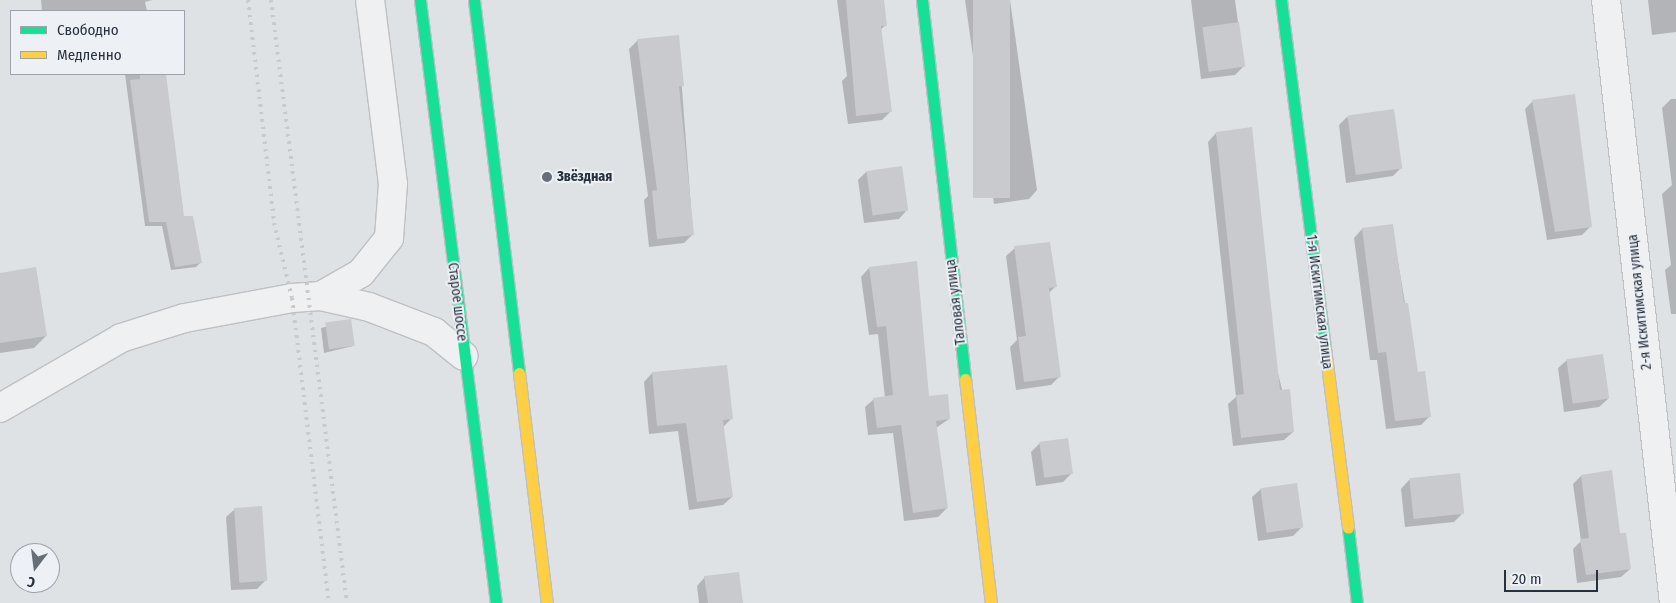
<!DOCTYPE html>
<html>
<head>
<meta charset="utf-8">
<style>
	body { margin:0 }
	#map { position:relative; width:1676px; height:603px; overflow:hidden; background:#dfe2e5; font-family:"Fira Sans Condensed",sans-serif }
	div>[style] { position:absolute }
	.shadow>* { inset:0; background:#0003 }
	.building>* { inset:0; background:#c8cacd; transform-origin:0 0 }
	.roads { filter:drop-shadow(1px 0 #bec0c3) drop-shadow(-1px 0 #bec0c3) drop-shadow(0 1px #bec0c3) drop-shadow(0 -1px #bec0c3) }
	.street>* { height:28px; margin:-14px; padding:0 14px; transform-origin:14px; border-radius:14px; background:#eff0f1 }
	.fast>* { height:11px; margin:-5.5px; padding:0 5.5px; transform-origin:5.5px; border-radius:5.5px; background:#16e098 }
	.slow>* { height:11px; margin:-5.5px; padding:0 5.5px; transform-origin:5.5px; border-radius:5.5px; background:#ffcf43 }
	.rail>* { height:4px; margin-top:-2px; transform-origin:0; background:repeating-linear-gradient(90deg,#c8cacd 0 2.5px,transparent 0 7.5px) }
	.dots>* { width:14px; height:14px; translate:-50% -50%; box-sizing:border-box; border:2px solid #edf0f4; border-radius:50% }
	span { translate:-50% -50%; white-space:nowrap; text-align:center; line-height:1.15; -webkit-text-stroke:4px #edf0f4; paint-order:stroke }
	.poi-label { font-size:14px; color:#27303d; font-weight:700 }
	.left { translate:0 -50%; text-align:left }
	.street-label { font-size:14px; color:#27303d }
	.legend { position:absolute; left:10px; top:10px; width:175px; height:65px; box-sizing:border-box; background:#edf0f4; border:1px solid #9ea3ab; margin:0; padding:6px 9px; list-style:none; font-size:15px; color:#27303d }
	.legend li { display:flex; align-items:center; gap:10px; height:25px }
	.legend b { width:25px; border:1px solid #9ea3ab }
	.north { position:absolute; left:10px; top:543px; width:50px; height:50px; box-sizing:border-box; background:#edf0f4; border:1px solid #9ea3ab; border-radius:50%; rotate:195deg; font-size:14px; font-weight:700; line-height:20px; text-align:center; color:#27303d }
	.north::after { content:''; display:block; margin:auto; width:18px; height:22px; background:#676e78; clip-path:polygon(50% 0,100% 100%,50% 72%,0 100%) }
	.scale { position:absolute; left:1504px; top:570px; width:94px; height:22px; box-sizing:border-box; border:2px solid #27303d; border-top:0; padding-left:6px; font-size:15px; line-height:18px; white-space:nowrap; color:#27303d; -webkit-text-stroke:4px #edf0f4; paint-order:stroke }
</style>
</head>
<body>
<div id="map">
	<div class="shadow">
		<div style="clip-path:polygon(41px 0,152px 0,145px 2px,147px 11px,42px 11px)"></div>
		<div style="clip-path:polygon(837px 0,882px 0,886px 25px,880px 30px,891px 111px,882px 120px,848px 124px,842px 81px,847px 76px)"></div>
		<div style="clip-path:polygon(965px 0,1010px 0,1037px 190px,1029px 199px,994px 204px)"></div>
		<div style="clip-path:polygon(1191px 0,1235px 0,1244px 66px,1235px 75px,1201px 79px)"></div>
		<div style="clip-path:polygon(1648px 0,1676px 0,1676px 32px,1652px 35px)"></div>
		<div style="clip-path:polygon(678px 36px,693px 234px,684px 243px,649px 247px,644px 200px,648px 196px,629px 49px,638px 40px)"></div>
		<div style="clip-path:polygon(125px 74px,164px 74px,183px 217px,200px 263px,196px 267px,171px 270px,162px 226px,145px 226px)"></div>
		<div style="clip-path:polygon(1671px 99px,1676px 99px,1676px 314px,1671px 314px,1665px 270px,1671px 265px,1662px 194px,1672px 185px,1662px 108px)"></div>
		<div style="clip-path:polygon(1533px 101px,1590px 227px,1582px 235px,1547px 240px,1525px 109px)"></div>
		<div style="clip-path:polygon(1347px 117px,1401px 168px,1393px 176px,1346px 183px,1339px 125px)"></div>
		<div style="clip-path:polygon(1216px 133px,1293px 432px,1284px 440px,1233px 446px,1228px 404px,1236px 397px,1208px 142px)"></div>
		<div style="clip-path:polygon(866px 172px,907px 210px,899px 219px,864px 223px,858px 180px)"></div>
		<div style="clip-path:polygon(1392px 226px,1417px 374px,1430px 416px,1421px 425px,1386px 429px,1377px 360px,1370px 360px,1354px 238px,1362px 229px)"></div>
		<div style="clip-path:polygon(1015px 248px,1055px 287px,1049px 293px,1059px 377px,1051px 385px,1016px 390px,1010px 347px,1017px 340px,1006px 256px)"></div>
		<div style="clip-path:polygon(869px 268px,928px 398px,949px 419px,936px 428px,947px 508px,938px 517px,904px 521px,893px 433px,868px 435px,865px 407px,874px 399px,885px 398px,878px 334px,869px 335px,861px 277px)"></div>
		<div style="clip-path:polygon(0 274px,46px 336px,34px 348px,0 353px)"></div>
		<div style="clip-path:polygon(350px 321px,353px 346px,324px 353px,321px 328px)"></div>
		<div style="clip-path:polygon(1567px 360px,1608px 399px,1599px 407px,1564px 412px,1558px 368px)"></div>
		<div style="clip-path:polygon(652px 373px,732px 418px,723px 427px,732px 497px,723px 505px,689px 510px,678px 431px,649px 434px,644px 382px)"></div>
		<div style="clip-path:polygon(1040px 443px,1071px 474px,1063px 482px,1036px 486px,1031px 452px)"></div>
		<div style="clip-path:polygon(1581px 476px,1619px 535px,1630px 569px,1621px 577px,1577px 583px,1573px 549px,1581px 541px,1573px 484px)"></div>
		<div style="clip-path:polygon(1409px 480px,1463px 513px,1454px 522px,1405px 527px,1401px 489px)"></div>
		<div style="clip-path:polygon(1261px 489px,1301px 528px,1293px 536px,1258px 541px,1252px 497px)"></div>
		<div style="clip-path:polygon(235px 509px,266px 580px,257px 589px,231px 590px,226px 517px)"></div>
		<div style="clip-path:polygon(705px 577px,742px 603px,699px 603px,697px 586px)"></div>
	</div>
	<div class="building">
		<div style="clip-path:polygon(846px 0,884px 0,887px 26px,881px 26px,892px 112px,856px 116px)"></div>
		<div style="left:973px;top:0;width:37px;height:198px"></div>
		<div style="left:1239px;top:22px;width:45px;height:37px;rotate:82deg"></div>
		<div style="clip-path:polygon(679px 35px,684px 86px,679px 86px,694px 235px,657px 239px,652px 191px,657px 190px,637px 39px)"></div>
		<div style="clip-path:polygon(140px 74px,166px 74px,184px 216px,193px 216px,202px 263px,175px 267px,166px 222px,149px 222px,130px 80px,140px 79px)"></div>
		<div style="clip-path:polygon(1575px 94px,1592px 227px,1555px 232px,1532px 100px)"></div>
		<div style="left:1394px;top:109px;width:60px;height:47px;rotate:82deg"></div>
		<div style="clip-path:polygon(1252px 127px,1280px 390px,1290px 389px,1294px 432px,1241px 438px,1236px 395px,1244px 394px,1216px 132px)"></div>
		<div style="left:902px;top:166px;width:45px;height:36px;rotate:82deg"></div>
		<div style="clip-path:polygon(1393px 224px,1404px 303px,1408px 303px,1418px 372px,1425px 371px,1431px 417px,1395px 421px,1386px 352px,1378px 353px,1362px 228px)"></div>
		<div style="clip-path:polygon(1050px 242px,1057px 287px,1049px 288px,1061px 377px,1024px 382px,1018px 337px,1026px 336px,1014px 246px)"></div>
		<div style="clip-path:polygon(917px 261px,929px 396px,948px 394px,950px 419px,936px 421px,948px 508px,913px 513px,901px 425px,877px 428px,873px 398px,893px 395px,886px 326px,877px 327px,869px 267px)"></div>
		<div style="clip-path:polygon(36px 267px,47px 336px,0 343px,0 273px)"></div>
		<div style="left:351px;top:319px;width:27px;height:26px;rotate:82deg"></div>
		<div style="left:1603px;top:354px;width:45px;height:37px;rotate:82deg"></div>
		<div style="clip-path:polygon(727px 365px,733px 419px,723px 420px,733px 497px,697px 502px,686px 423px,657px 426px,652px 372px)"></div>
		<div style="left:1068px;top:438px;width:36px;height:29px;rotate:82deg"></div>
		<div style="clip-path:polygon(1612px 470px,1620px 533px,1626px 533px,1631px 569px,1586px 575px,1580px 539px,1589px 538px,1581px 475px)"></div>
		<div style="left:1460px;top:473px;width:41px;height:51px;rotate:84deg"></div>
		<div style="left:1297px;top:483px;width:45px;height:37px;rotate:82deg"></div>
		<div style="left:262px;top:506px;width:75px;height:28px;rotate:86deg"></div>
		<div style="clip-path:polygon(739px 572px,743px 603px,708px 603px,704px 576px)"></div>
	</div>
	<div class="roads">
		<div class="street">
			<div style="left:1606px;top:0;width:607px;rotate:83.57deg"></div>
			<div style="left:321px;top:296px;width:46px;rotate:-29.9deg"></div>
			<div style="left:361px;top:273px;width:45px;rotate:-51.3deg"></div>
			<div style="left:389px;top:238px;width:54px;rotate:-85.8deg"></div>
			<div style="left:393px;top:184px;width:185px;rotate:-97.1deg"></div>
			<div style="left:0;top:408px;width:140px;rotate:-30deg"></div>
			<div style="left:121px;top:338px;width:67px;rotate:-17.4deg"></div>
			<div style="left:185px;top:318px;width:109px;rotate:-10.6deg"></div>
			<div style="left:292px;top:298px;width:29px;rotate:-4deg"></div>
			<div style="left:321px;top:296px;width:49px;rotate:12.9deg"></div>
			<div style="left:369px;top:307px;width:70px;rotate:21deg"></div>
			<div style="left:434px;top:332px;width:38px;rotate:39deg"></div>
		</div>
		<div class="fast">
			<div style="left:420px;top:0;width:608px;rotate:82.82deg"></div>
			<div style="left:474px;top:0;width:376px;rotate:83.1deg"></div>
			<div style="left:922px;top:0;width:381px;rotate:83.5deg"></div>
			<div style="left:1281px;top:0;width:351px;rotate:82.8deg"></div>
			<div style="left:1348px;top:528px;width:76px;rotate:83.2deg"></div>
		</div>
		<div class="slow">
			<div style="left:1325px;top:348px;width:181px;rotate:82.7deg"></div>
			<div style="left:519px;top:373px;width:232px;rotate:83.1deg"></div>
			<div style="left:965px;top:379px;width:226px;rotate:83.4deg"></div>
		</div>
	</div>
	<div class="rail">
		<div style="left:248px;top:0;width:225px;rotate:83.3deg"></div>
		<div style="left:274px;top:223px;width:77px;rotate:76.5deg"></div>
		<div style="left:292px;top:298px;width:307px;rotate:83.1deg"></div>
		<div style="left:271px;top:0;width:608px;rotate:82.82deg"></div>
	</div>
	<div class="dots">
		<div style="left:547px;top:177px;background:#676e78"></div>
	</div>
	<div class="poi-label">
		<span class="left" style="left:557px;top:177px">Звёздная</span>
	</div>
	<div class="street-label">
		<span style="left:457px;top:302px;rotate:83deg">Старое шоссе</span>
		<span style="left:956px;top:302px;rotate:-97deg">Таловая улица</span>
		<span style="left:1319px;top:302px;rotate:83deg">1-я Искитимская улица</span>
		<span style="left:1640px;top:302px;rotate:-96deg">2-я Искитимская улица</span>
	</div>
	<ul class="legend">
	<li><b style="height:6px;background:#16e098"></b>Свободно</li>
	<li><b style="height:6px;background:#ffcf43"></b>Медленно</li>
	</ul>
	<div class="north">С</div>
	<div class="scale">20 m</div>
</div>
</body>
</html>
